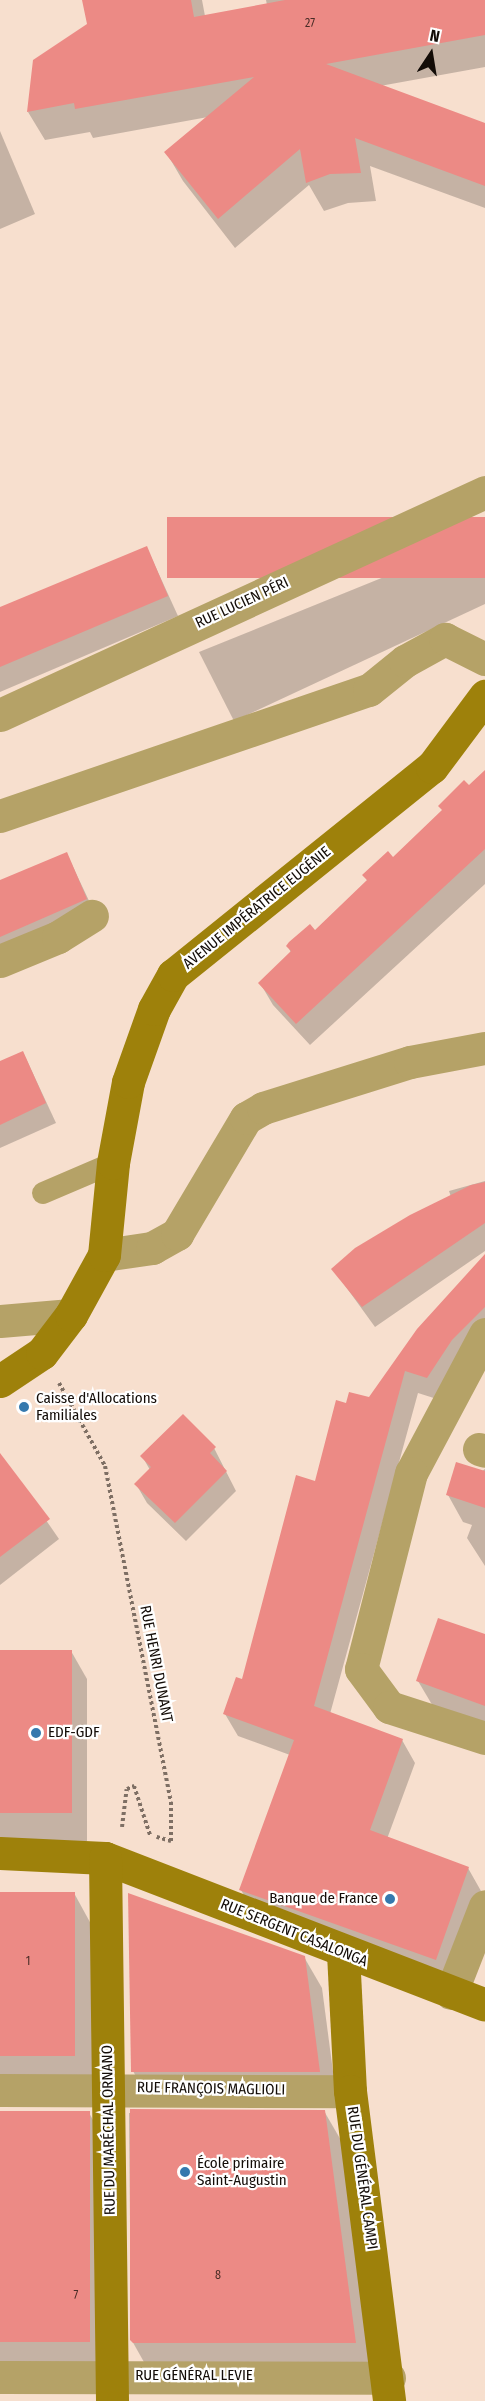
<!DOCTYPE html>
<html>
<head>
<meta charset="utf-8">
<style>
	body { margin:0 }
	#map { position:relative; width:485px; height:2401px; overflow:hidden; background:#f7dfce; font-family:"Fira Sans Condensed",sans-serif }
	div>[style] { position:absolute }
	.shadow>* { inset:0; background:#0003 }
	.building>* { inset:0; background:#ec8a85; transform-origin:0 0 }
	.path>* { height:4px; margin-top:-2px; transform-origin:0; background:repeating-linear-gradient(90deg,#7e6f64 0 3px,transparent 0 6px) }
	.lane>* { height:22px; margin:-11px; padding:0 11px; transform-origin:11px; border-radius:11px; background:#b5a267 }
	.street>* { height:33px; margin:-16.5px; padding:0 16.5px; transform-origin:16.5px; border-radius:16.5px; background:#b5a267 }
	.secondary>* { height:33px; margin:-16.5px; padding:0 16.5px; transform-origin:16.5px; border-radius:16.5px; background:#9e810b }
	.dots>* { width:16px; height:16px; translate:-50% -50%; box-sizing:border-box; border:3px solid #fff; border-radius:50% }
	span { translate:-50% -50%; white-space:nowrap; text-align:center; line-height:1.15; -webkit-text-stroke:4.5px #fff; paint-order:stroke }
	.number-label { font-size:12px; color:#492c26 }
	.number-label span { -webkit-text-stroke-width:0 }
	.street-label { font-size:15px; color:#130c07 }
	.poi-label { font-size:15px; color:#130c07 }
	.left { translate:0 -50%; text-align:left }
	.right { translate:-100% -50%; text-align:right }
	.north { position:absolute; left:401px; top:24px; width:60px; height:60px; -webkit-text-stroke:4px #fff; paint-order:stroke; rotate:12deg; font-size:16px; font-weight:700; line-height:24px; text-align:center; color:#130c07 }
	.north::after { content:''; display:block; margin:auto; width:21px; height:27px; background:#130c07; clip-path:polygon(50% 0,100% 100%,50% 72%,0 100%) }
</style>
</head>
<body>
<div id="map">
	<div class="shadow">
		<div style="clip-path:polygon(83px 0,202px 0,205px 16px,267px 5px,266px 0,485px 0,485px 67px,380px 86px,485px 125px,485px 208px,370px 166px,376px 201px,348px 203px,324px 211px,309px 185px,235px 248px,183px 181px,166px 152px,208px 117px,93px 138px,90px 132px,45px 140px,28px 112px,88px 25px)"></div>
		<div style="clip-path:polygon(0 131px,35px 214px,0 229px)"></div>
		<div style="clip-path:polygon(485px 536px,485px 604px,234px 721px,199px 652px)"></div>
		<div style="clip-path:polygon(147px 548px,178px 616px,0 692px,0 608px)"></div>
		<div style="clip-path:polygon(485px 771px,485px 884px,310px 1045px,273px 1005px,260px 983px,291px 953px,288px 946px,315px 932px,368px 882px,364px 875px,393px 859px)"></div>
		<div style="clip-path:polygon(67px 854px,98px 920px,0 962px,0 882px)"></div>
		<div style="clip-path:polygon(23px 1052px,56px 1123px,0 1148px,0 1063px)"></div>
		<div style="clip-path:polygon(485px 1181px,485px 1251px,375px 1327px,333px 1269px,451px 1197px,449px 1191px)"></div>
		<div style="clip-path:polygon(485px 1256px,485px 1343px,440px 1400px,418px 1393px,330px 1714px,402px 1740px,415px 1763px,387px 1839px,468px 1868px,481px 1891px,449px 1982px,254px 1912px,241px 1890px,290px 1755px,238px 1736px,225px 1714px,243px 1681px,347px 1405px,370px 1399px)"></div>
		<div style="clip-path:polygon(214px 1448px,236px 1491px,186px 1541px,147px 1503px,136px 1484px,150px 1470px,142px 1456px)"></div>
		<div style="clip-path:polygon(8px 1465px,59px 1539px,0 1585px,0 1471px)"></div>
		<div style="clip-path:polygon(485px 1469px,485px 1566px,467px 1538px,472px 1525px,463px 1522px,448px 1495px)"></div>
		<div style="clip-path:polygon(485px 1636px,485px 1727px,434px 1708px,418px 1681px)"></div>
		<div style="clip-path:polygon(71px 1651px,87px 1679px,87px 1841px,0 1842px,0 1655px)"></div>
		<div style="clip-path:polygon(74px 1893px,91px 1924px,93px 2086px,0 2088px,0 1895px)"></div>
		<div style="clip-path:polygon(304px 1957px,322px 1988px,337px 2102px,150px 2102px,133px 2071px)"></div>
		<div style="clip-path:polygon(324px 2111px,342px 2142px,372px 2373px,149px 2371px,131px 2339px,129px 2113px)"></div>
		<div style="clip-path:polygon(0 2113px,89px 2113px,106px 2142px,109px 2369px,0 2372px)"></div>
	</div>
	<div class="building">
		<div style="clip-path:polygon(82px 0,191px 0,194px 17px,285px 0,485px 0,485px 35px,326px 64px,485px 123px,485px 186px,355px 138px,361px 173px,330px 174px,306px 183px,300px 149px,218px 219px,164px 152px,254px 77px,75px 109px,74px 103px,27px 112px,33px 60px,87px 24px)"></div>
		<div style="left:485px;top:517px;width:61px;height:318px;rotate:90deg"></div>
		<div style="clip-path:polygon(147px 546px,168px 596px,0 667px,0 607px)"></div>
		<div style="clip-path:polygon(485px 770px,485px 849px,296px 1024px,258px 983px,291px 951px,286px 946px,289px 942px,310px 924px,315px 930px,367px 880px,362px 875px,388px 851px,393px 857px,442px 810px,438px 806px,464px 780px,469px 785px)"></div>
		<div style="clip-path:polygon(67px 852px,87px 899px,0 937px,0 880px)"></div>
		<div style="clip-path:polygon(23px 1051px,46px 1103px,0 1125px,0 1061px)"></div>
		<div style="clip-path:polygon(485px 1182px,485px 1223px,362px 1307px,331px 1269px,355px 1248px,410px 1215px,471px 1185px)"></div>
		<div style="clip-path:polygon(485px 1254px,485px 1307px,452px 1340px,427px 1378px,405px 1371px,314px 1706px,403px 1739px,370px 1830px,469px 1867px,436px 1960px,239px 1890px,294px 1740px,223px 1714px,236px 1677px,242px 1679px,296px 1475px,315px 1481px,336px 1400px,346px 1403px,349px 1392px,369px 1397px,417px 1329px)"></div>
		<div style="clip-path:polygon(183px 1414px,216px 1447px,210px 1453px,227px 1471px,175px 1523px,134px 1484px,151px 1467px,140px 1456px)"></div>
		<div style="clip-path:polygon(0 1453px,50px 1519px,0 1557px)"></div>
		<div style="clip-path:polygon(456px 1462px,485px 1471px,485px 1508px,446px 1495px)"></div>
		<div style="clip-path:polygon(438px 1618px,485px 1634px,485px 1706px,416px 1681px)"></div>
		<div style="left:72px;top:1650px;width:163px;height:72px;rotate:90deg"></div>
		<div style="left:75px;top:1892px;width:164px;height:75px;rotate:90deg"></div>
		<div style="clip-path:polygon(128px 1893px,305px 1956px,320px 2072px,131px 2072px)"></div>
		<div style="clip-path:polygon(130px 2109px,325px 2110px,356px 2343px,133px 2343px,130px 2340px)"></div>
		<div style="left:0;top:2111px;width:90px;height:231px"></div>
	</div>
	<div class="path">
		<div style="left:59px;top:1383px;width:95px;rotate:61deg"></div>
		<div style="left:105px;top:1466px;width:342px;rotate:78.9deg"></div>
		<div style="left:171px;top:1802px;width:39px;rotate:90deg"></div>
		<div style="left:171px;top:1841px;width:15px;rotate:-164deg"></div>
		<div style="left:122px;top:1827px;width:38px;rotate:-83deg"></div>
		<div style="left:127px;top:1789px;width:8px;rotate:-23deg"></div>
		<div style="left:134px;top:1786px;width:52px;rotate:71.9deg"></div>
	</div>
	<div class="lane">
		<div style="left:43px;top:1193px;width:76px;rotate:-23.2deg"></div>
	</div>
	<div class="street">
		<div style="left:0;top:715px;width:534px;rotate:-24.69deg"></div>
		<div style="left:0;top:816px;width:390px;rotate:-18.9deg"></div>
		<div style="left:369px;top:690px;width:46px;rotate:-38.9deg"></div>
		<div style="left:405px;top:661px;width:46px;rotate:-28.8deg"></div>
		<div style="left:445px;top:639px;width:45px;rotate:26.6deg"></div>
		<div style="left:0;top:961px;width:63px;rotate:-22.5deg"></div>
		<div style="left:58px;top:937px;width:40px;rotate:-32deg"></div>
		<div style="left:104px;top:1255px;width:49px;rotate:-8.3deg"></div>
		<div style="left:152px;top:1248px;width:29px;rotate:-29deg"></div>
		<div style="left:177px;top:1234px;width:135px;rotate:-59.3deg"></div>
		<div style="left:246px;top:1118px;width:20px;rotate:-30deg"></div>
		<div style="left:263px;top:1108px;width:154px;rotate:-17.4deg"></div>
		<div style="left:410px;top:1062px;width:76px;rotate:-10.6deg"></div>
		<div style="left:0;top:1321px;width:71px;rotate:-4.8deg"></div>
		<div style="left:485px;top:1334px;width:157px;rotate:118deg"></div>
		<div style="left:411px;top:1473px;width:202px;rotate:104.3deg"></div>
		<div style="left:361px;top:1669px;width:47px;rotate:53.6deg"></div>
		<div style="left:389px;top:1707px;width:101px;rotate:17.9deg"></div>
		<div style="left:479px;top:1449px;width:6px;rotate:18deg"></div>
		<div style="left:451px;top:1993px;width:93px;rotate:-68.7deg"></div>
		<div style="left:0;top:2090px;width:350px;rotate:0.2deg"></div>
		<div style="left:0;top:2377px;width:389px;rotate:0.1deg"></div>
	</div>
	<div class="secondary">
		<div style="left:0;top:1381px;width:50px;rotate:-33.7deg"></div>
		<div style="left:42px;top:1353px;width:48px;rotate:-52.7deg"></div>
		<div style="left:71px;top:1315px;width:68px;rotate:-61.2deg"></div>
		<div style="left:104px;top:1255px;width:92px;rotate:-84.4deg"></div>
		<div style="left:113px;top:1163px;width:82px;rotate:-79.5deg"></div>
		<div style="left:128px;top:1082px;width:77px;rotate:-70.4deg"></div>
		<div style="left:154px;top:1009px;width:39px;rotate:-61deg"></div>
		<div style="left:173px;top:975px;width:332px;rotate:-38.8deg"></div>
		<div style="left:432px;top:767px;width:89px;rotate:-53.3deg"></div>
		<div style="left:0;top:1853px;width:105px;rotate:2.7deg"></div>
		<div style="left:105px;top:1858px;width:407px;rotate:21.1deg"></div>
		<div style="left:105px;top:1858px;width:543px;rotate:89.26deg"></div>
		<div style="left:343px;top:1953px;width:138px;rotate:87.1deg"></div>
		<div style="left:350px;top:2091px;width:312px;rotate:82.8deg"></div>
	</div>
	<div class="dots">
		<div style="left:24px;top:1407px;background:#3579ae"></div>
		<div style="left:36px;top:1733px;background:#3579ae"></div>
		<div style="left:390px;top:1899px;background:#3579ae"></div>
		<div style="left:185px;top:2172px;background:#3579ae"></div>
	</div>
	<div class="number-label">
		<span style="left:310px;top:24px">27</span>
		<span style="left:28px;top:1962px">1</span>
		<span style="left:218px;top:2276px">8</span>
		<span style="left:76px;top:2296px">7</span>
	</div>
	<div class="street-label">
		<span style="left:242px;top:603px;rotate:-25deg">RUE LUCIEN PÉRI</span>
		<span style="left:257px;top:908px;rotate:-39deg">AVENUE IMPÉRATRICE EUGÉNIE</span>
		<span style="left:156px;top:1664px;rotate:79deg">RUE HENRI DUNANT</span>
		<span style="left:294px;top:1933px;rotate:22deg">RUE SERGENT CASALONGA</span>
		<span style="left:211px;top:2089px;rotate:1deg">RUE FRANÇOIS MAGLIOLI</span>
		<span style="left:109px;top:2130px;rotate:-91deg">RUE DU MARÉCHAL ORNANO</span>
		<span style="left:362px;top:2178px;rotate:82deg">RUE DU GÉNÉRAL CAMPI</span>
		<span style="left:194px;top:2376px">RUE GÉNÉRAL LEVIE</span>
	</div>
	<div class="poi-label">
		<span class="left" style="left:36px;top:1407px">Caisse d'Allocations<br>Familiales</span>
		<span class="left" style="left:48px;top:1733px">EDF-GDF</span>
		<span class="right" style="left:378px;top:1899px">Banque de France</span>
		<span class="left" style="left:197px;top:2172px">École primaire<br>Saint-Augustin</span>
	</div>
	<div class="north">N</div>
</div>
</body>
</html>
